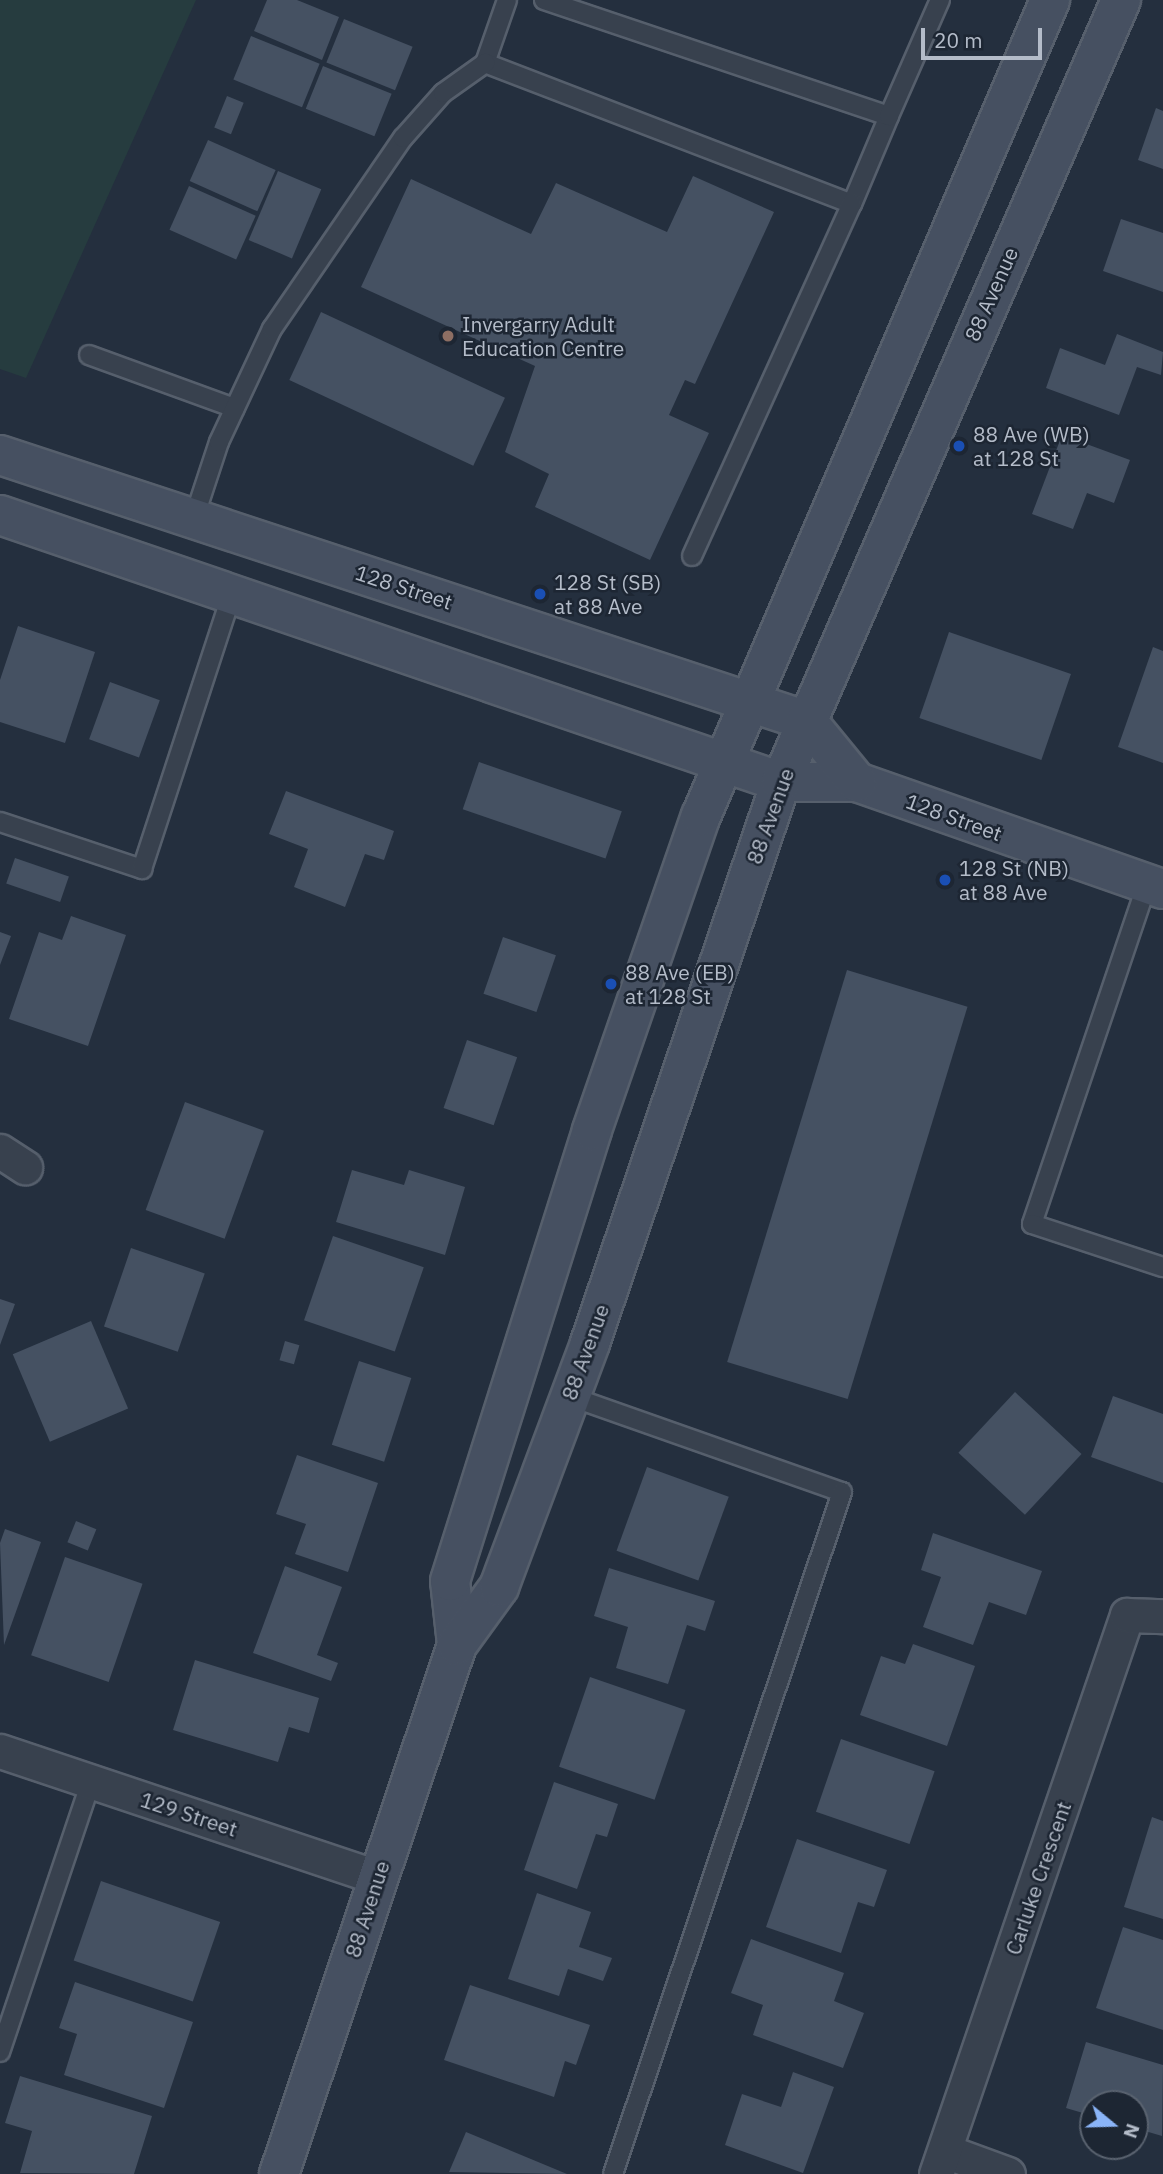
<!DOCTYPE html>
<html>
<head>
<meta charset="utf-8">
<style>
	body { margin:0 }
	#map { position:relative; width:1163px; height:2174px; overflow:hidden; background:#242f3e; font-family:"IBM Plex Sans",sans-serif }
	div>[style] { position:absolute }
	.green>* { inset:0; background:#263c3f }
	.building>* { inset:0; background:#455162; transform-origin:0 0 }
	.roads { filter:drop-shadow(2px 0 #565f6c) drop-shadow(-2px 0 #565f6c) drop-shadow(0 2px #565f6c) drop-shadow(0 -2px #565f6c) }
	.lane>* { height:18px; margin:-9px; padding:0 9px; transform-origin:9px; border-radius:9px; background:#38414e }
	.street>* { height:33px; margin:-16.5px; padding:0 16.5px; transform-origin:16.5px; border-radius:16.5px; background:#38414e }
	.secondary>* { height:38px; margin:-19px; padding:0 19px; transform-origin:19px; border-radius:19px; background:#465061 }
	.dots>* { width:19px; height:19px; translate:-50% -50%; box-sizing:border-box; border:4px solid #1d2633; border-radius:50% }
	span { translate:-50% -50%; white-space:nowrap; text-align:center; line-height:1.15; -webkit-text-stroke:5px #1d2633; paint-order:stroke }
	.street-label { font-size:21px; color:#b4bcc9 }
	.poi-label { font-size:21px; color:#b4bcc9 }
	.left { translate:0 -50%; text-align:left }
	.north { position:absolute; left:1079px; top:2090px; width:70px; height:70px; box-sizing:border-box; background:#1d2633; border:2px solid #59626f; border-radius:50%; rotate:109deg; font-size:19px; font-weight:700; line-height:28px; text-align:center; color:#b4bcc9 }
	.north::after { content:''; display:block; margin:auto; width:24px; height:32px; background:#8ab4f8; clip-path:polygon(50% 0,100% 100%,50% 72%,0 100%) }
	.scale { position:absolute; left:921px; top:28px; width:121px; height:32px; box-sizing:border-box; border:4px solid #b4bcc9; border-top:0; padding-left:9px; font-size:21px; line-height:24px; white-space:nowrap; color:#b4bcc9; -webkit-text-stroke:5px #1d2633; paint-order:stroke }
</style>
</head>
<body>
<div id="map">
	<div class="green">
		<div style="clip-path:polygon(0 0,196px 0,26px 378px,0 369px)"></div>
	</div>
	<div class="building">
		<div style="clip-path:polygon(267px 0,297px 0,339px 17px,322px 60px,254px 31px)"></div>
		<div style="left:344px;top:19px;width:74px;height:47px;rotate:22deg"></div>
		<div style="left:251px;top:36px;width:74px;height:47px;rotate:22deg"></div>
		<div style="left:323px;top:66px;width:74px;height:46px;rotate:22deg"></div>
		<div style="left:227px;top:96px;width:18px;height:34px;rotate:22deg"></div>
		<div style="clip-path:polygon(1156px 108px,1163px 111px,1163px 169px,1138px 160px)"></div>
		<div style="left:208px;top:140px;width:74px;height:45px;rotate:24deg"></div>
		<div style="left:278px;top:171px;width:47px;height:75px;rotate:23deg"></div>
		<div style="clip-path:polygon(693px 176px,774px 212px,695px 384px,685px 380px,669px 415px,709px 433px,650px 560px,535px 507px,549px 474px,505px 452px,535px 366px,361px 287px,411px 179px,531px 234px,556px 183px,667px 232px)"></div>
		<div style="left:189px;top:186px;width:73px;height:48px;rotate:24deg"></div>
		<div style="clip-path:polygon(1121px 219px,1163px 233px,1163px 292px,1103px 271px)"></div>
		<div style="left:321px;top:312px;width:203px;height:75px;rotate:25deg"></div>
		<div style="clip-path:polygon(1117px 334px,1163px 352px,1161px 375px,1137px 367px,1119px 415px,1046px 388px,1060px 348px,1105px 365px)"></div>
		<div style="clip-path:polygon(1062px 435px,1130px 460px,1114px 503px,1087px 493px,1073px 529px,1032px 514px)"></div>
		<div style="clip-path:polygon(18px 626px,95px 652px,65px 743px,0 722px,0 680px)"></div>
		<div style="left:949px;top:632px;width:129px;height:91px;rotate:19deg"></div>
		<div style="clip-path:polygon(1153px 647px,1163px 651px,1163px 763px,1118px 747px)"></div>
		<div style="left:110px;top:682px;width:53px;height:61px;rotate:20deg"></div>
		<div style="left:479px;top:762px;width:151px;height:50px;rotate:19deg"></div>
		<div style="clip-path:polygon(286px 791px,394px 831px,384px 860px,365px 854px,345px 907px,294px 887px,308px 849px,269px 834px)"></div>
		<div style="left:15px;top:858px;width:57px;height:27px;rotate:19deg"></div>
		<div style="clip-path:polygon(71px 916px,126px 935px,88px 1046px,9px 1019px,39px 932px,62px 940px)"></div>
		<div style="clip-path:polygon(0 932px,11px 936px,0 965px)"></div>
		<div style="left:503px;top:937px;width:56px;height:60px;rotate:19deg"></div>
		<div style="left:847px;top:970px;width:126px;height:410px;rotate:17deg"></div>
		<div style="left:467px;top:1040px;width:53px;height:72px;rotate:19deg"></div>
		<div style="left:185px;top:1102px;width:84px;height:115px;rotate:20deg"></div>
		<div style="clip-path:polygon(352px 1170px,404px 1185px,409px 1170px,465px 1187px,445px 1255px,336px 1222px)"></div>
		<div style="left:333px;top:1236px;width:96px;height:89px;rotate:19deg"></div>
		<div style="left:131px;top:1248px;width:78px;height:83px;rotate:19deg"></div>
		<div style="clip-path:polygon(0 1299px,15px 1304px,0 1345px)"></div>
		<div style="left:91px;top:1321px;width:95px;height:85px;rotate:67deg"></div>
		<div style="left:285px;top:1341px;width:15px;height:20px;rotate:16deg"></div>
		<div style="left:359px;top:1361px;width:55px;height:88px;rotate:18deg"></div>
		<div style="left:1015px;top:1392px;width:91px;height:83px;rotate:43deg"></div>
		<div style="clip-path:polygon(1113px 1396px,1163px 1414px,1163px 1483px,1091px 1457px)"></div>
		<div style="clip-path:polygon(297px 1455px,378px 1483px,348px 1572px,295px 1554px,306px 1524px,276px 1514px)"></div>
		<div style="left:647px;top:1467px;width:87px;height:89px;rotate:20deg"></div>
		<div style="left:76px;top:1521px;width:22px;height:23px;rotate:22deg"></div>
		<div style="clip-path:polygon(5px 1529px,41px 1542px,4px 1645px,0 1543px)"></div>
		<div style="clip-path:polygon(933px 1533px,1042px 1571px,1026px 1615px,989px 1602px,973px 1645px,923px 1627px,941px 1577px,921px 1570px)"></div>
		<div style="left:65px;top:1557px;width:82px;height:104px;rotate:19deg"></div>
		<div style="clip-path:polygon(285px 1566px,342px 1587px,317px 1655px,338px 1663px,331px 1681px,253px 1653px)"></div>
		<div style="clip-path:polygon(609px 1568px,715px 1601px,705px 1631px,687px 1625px,668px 1684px,616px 1668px,628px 1627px,594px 1616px)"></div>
		<div style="clip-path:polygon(913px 1644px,975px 1666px,947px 1746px,860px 1715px,881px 1656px,905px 1664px)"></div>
		<div style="clip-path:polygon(195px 1660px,319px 1698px,309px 1733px,289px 1727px,278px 1762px,173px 1730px)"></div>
		<div style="left:590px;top:1677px;width:101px;height:95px;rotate:19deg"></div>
		<div style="left:841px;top:1739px;width:99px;height:77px;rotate:19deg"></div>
		<div style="clip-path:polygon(554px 1782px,618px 1804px,607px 1837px,596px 1834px,577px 1889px,524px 1870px)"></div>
		<div style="clip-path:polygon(1152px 1817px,1163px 1821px,1163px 1919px,1124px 1907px)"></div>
		<div style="clip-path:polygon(797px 1839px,887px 1870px,874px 1907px,858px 1902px,841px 1953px,766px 1927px)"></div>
		<div style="left:101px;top:1881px;width:126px;height:84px;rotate:19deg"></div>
		<div style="clip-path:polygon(537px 1893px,591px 1912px,579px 1947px,612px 1958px,603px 1981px,568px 1969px,559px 1996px,508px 1979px)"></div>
		<div style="clip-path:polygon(1123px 1927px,1163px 1940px,1163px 2030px,1096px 2008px)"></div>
		<div style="clip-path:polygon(751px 1939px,844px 1973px,834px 2001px,864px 2013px,843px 2068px,753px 2035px,763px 2005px,731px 1993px)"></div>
		<div style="clip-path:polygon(75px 1982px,193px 2022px,164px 2108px,64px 2075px,77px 2034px,59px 2028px)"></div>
		<div style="clip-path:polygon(470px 1985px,590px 2025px,576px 2065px,565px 2061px,554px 2097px,444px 2060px)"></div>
		<div style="clip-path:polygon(1086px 2042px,1163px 2065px,1162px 2136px,1135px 2128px,1135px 2104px,1093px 2104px,1093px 2116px,1066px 2108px)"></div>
		<div style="clip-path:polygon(793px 2072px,834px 2087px,803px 2173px,725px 2145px,742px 2094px,781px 2107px)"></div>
		<div style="clip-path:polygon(20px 2076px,152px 2116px,134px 2174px,20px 2173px,32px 2131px,5px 2123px)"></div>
		<div style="clip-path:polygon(466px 2132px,567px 2174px,449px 2172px)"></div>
	</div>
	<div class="roads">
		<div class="lane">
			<div style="left:507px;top:0;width:67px;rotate:109.2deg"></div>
			<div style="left:485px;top:63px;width:393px;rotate:21deg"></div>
			<div style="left:852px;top:204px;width:95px;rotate:-67.2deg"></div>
			<div style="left:544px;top:0;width:364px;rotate:18.6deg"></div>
			<div style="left:889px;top:116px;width:127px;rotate:-66.3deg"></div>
			<div style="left:89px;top:355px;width:155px;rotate:20deg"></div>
			<div style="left:194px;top:518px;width:80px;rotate:-71.8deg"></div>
			<div style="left:219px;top:442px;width:125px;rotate:-64.9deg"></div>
			<div style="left:272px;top:329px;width:232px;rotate:-55.6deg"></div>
			<div style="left:403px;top:138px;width:60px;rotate:-48.4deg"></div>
			<div style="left:443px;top:93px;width:52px;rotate:-35.5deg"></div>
			<div style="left:692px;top:556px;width:387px;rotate:-65.6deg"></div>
			<div style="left:0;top:822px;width:150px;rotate:18.3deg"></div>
			<div style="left:142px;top:869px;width:289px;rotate:-71.9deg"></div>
			<div style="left:1147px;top:884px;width:359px;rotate:108.7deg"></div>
			<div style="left:1032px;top:1224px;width:138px;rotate:18.2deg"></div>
			<div style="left:569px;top:1396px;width:289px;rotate:19.4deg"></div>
			<div style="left:842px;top:1492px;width:719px;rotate:108.56deg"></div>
			<div style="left:0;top:2052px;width:286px;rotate:-71.4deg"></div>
		</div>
		<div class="street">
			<div style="left:0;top:1151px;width:30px;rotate:33deg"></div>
			<div style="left:0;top:1751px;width:397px;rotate:18.5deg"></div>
			<div style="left:945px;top:2151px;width:67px;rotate:20.1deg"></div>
			<div style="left:936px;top:2174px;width:591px;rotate:-71.14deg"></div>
			<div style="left:1127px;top:1615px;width:36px;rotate:2deg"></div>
		</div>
		<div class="secondary">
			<div style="left:0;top:455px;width:850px;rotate:18.24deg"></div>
			<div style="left:0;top:515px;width:825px;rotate:18.87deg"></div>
			<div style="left:781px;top:782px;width:76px"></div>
			<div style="left:857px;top:782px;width:324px;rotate:19.3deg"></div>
			<div style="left:807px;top:721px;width:79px;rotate:50.7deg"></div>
			<div style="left:457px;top:1645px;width:64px;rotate:-96.2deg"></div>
			<div style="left:450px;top:1581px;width:473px;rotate:-72.5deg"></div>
			<div style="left:592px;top:1130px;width:332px;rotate:-70.9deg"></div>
			<div style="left:701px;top:816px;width:888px;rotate:-66.84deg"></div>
			<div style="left:279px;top:2174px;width:558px;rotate:-71.4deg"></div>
			<div style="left:457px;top:1645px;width:72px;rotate:-54.1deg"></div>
			<div style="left:499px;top:1587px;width:260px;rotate:-69.5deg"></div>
			<div style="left:590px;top:1343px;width:593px;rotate:-71.2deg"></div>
			<div style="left:781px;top:782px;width:853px;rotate:-66.5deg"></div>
		</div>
	</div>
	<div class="dots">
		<div style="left:448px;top:336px;background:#8d6e63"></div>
		<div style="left:959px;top:446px;background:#1a4fb4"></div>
		<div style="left:540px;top:594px;background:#1a4fb4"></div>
		<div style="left:945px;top:880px;background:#1a4fb4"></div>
		<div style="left:611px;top:984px;background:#1a4fb4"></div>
	</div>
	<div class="street-label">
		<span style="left:991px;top:294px;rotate:-66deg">88 Avenue</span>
		<span style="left:404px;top:587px;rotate:18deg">128 Street</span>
		<span style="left:770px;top:816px;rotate:-70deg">88 Avenue</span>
		<span style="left:954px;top:817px;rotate:20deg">128 Street</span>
		<span style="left:585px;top:1352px;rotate:-70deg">88 Avenue</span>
		<span style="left:189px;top:1814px;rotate:18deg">129 Street</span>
		<span style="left:1038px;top:1878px;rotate:-71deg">Carluke Crescent</span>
		<span style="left:367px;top:1909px;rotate:-72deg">88 Avenue</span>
	</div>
	<div class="poi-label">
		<span class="left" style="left:462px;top:336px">Invergarry Adult<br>Education Centre</span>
		<span class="left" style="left:973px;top:446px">88 Ave (WB)<br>at 128 St</span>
		<span class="left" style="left:554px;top:594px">128 St (SB)<br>at 88 Ave</span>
		<span class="left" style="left:959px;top:880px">128 St (NB)<br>at 88 Ave</span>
		<span class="left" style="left:625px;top:984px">88 Ave (EB)<br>at 128 St</span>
	</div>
	<div class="north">N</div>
	<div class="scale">20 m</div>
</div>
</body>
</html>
